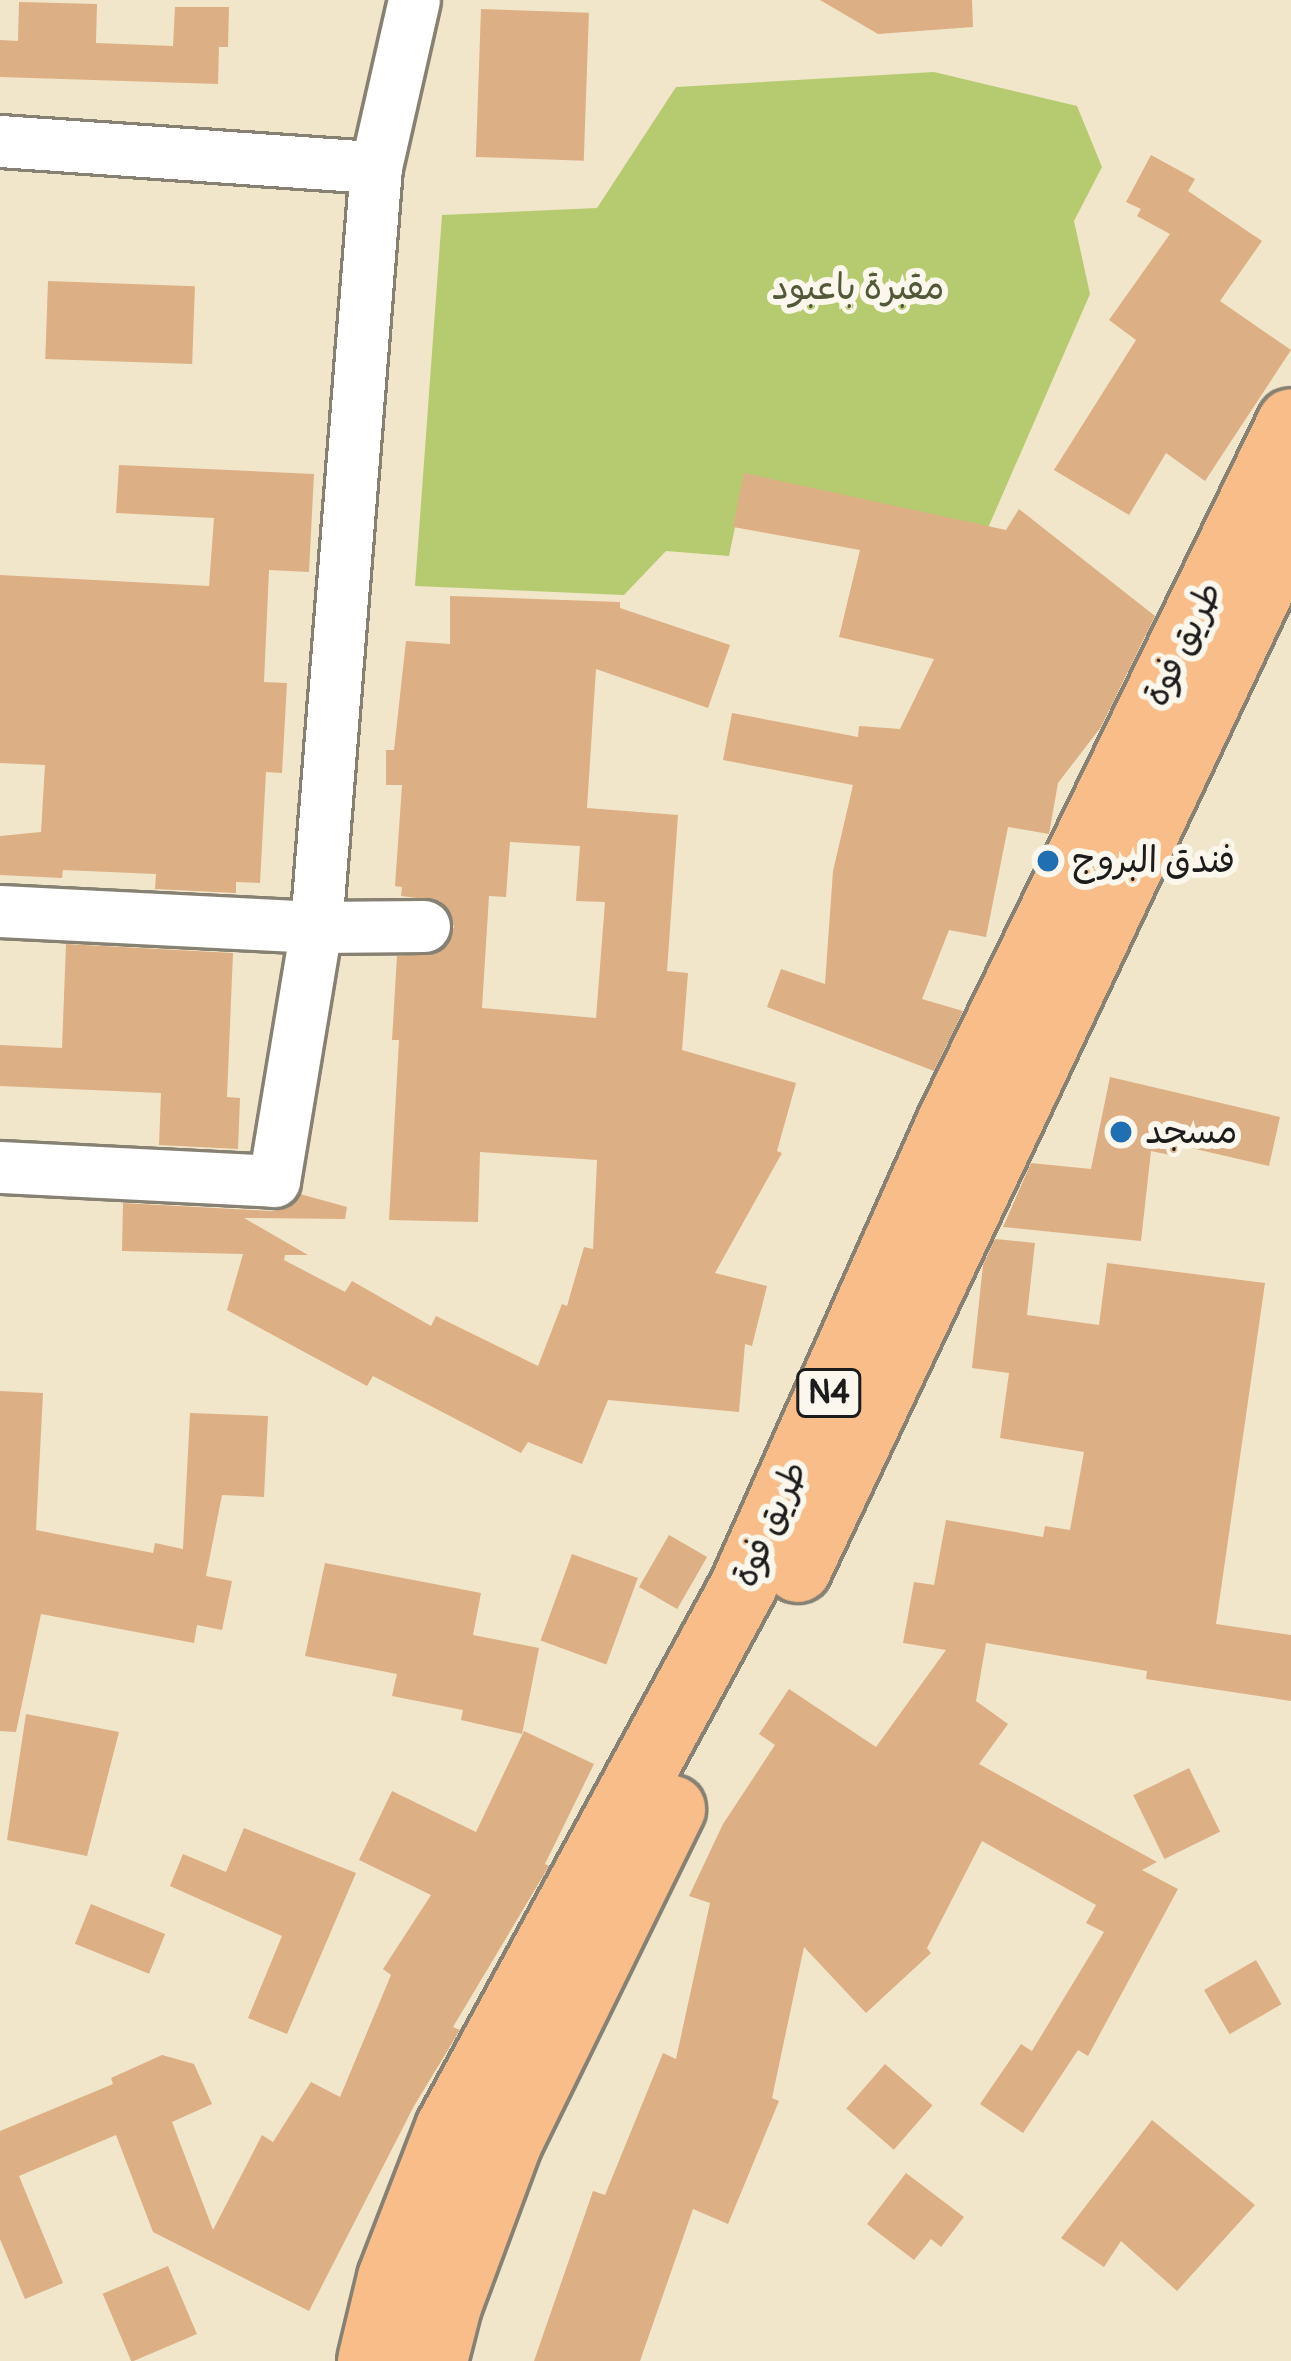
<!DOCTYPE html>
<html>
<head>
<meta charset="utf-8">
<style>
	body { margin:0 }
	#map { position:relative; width:1291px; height:2361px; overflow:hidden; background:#f1e6ca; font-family:Pangolin,"Playpen Sans Arabic",sans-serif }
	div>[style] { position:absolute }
	.green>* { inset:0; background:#b6cb6f }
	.building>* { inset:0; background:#ddaf85; transform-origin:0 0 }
	.roads { filter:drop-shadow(3px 0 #868173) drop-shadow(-3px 0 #868173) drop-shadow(0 3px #868173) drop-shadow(0 -3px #868173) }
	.minor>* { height:51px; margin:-25.5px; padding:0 25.5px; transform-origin:25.5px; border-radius:25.5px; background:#fff }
	.highway>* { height:66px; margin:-33px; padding:0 33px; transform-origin:33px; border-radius:33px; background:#f8bd89 }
	.dots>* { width:33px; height:33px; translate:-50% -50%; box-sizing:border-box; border:6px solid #fbf7ec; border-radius:50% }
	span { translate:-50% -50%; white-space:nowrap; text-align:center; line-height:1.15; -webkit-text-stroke:12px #fbf7ec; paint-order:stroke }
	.shield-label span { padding:3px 9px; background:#fbf7ec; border:3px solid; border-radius:9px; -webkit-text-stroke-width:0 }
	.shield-label { font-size:33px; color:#1c1c1c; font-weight:700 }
	.park-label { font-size:36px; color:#525939 }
	.street-label { font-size:36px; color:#1c1c1c }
	.poi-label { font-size:36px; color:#1c1c1c }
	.left { translate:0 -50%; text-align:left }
</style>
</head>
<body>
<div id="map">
	<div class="green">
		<div style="clip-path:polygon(934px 72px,1077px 106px,1102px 167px,1074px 221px,1090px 294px,984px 537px,745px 479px,729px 556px,666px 551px,624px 595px,415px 586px,442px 215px,597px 208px,676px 87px)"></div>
	</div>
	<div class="building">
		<div style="clip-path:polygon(820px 0,972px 0,973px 27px,878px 34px)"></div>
		<div style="clip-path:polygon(19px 2px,97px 4px,96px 43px,173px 46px,175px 7px,229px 7px,228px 47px,219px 47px,218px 84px,0 77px,0 40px,18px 41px)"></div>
		<div style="left:481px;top:9px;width:108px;height:148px;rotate:2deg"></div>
		<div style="clip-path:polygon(1151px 155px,1195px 179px,1188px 191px,1262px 241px,1220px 301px,1291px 350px,1205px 481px,1166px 453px,1129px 515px,1054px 470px,1136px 340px,1109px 320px,1170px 234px,1137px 216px,1141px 209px,1126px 202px)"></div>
		<div style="left:48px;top:281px;width:147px;height:78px;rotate:2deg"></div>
		<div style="clip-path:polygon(119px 465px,314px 474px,309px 572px,269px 570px,264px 682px,287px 683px,282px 773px,266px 772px,260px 883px,236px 882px,236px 893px,155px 889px,156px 874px,63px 870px,62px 878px,0 875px,0 836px,41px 832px,45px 765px,0 763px,0 575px,209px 586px,214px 518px,116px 513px)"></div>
		<div style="clip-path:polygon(744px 473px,1006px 530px,1019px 509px,1155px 616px,1101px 727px,1058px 783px,1049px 834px,1008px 827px,986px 937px,949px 930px,922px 999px,963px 1011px,934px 1071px,767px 1007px,781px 969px,825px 984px,833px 871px,853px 785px,723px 760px,732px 713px,858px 737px,859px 726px,900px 729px,934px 659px,839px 637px,860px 550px,733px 527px)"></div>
		<div style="clip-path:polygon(evenodd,450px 596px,620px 602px,620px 608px,730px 645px,708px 708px,596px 669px,587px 808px,678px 815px,667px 971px,688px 973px,682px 1050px,796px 1083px,777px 1151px,782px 1153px,715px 1273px,767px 1286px,752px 1346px,745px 1344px,739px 1412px,608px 1400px,582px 1464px,528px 1442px,521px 1453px,373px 1376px,367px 1386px,227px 1310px,243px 1254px,122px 1251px,123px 1203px,272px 1211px,288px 1208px,300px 1194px,347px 1207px,345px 1219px,244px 1218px,308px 1255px,285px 1255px,284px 1260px,345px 1292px,352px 1281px,431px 1326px,436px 1316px,538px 1366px,562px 1304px,567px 1306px,584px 1247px,593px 1249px,597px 1160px,480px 1152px,478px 1222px,389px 1220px,399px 1040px,392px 1040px,397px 956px,438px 952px,454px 927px,440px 901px,401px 896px,402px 887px,395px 886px,402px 785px,386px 785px,386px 750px,394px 750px,406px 641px,450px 644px,450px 596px,510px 842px,580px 846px,576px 901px,605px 902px,596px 1018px,482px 1008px,489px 896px,506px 897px,510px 842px)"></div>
		<div style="clip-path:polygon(66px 944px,233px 953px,227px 1097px,240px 1098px,238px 1149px,159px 1145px,161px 1093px,0 1086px,0 1045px,62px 1048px)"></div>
		<div style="clip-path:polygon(1110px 1077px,1280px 1117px,1269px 1166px,1178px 1145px,1175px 1156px,1151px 1151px,1141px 1241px,1003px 1227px,1031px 1163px,1091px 1169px)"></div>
		<div style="clip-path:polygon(995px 1239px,1035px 1243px,1027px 1315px,1099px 1325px,1107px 1263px,1265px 1283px,1216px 1624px,1291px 1635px,1291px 1701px,1146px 1679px,1147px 1671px,986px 1643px,976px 1701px,1008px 1724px,979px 1764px,1157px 1862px,1142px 1870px,1178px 1889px,1088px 2056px,1078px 2050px,1023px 2133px,980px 2104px,1021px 2044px,1032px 2051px,1104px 1932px,1086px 1923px,1096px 1905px,982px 1841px,927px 1948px,931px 1953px,866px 2013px,804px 1947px,772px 2098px,779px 2101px,728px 2224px,693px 2209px,640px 2361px,534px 2361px,593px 2191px,605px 2195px,663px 2053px,676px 2059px,710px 1903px,689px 1896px,723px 1824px,775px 1745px,759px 1734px,789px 1689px,876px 1747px,946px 1650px,903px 1643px,914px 1582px,934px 1585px,946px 1520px,1043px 1537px,1045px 1526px,1070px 1530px,1084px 1452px,1000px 1438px,1009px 1373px,972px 1368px,983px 1265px)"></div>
		<div style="clip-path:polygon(0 1391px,43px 1393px,36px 1530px,153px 1553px,155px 1543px,183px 1549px,190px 1413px,268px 1416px,264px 1497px,222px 1495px,206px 1576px,232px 1581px,222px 1630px,197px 1625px,194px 1643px,41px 1614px,16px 1732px,0 1731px)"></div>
		<div style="left:669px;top:1535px;width:44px;height:60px;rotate:30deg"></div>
		<div style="left:572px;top:1554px;width:70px;height:92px;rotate:20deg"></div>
		<div style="clip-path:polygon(325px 1563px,481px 1593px,473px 1635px,539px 1648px,522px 1734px,461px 1720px,463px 1710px,392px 1696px,397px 1674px,305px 1656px)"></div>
		<div style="clip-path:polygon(26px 1714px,119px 1732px,87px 1856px,7px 1840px)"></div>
		<div style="clip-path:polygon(524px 1731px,594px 1764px,545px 1864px,549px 1866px,453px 2027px,460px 2030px,414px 2106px,309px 2311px,153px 2232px,116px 2135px,19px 2176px,63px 2283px,25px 2299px,0 2239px,0 2131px,113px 2084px,111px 2078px,162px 2055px,194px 2064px,212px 2104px,172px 2122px,213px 2230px,262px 2135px,273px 2142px,311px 2082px,340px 2097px,391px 1975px,383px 1969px,431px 1895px,359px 1860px,392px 1791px,476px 1832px)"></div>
		<div style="left:1189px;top:1768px;width:71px;height:62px;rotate:64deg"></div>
		<div style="clip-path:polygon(244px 1828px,356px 1873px,287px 2034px,248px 2018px,282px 1936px,170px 1886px,183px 1854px,226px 1872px)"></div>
		<div style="left:91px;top:1904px;width:80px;height:43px;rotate:22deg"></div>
		<div style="left:1256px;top:1960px;width:51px;height:60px;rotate:60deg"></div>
		<div style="left:885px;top:2064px;width:63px;height:59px;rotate:41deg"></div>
		<div style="clip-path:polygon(1152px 2120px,1255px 2205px,1177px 2291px,1121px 2241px,1104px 2267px,1061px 2238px)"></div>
		<div style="clip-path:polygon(906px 2173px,964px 2217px,941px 2247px,931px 2239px,914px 2260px,867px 2224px)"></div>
		<div style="left:168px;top:2266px;width:74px;height:71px;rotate:67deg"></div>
	</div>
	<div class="roads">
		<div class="minor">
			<div style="left:0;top:141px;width:377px;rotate:4deg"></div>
			<div style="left:0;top:911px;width:316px;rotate:2.9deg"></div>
			<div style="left:316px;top:927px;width:108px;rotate:-0.5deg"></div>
			<div style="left:0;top:1167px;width:274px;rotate:2.9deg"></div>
			<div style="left:274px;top:1181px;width:257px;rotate:-80.6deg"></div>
			<div style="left:316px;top:927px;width:762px;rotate:-85.49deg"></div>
			<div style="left:376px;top:167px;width:171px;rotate:-77.2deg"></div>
		</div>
		<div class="highway">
			<div style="left:798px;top:1569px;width:1155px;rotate:-64.72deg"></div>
			<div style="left:371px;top:2361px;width:85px;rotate:-76.5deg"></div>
			<div style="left:391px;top:2278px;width:161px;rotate:-68.9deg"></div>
			<div style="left:449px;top:2128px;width:616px;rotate:-61.48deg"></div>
			<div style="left:743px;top:1587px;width:510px;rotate:-65.95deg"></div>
			<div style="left:951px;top:1121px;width:777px;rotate:-64.06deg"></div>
			<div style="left:434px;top:2361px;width:57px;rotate:-75.7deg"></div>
			<div style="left:448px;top:2306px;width:175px;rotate:-69.6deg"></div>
			<div style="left:509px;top:2142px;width:371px;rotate:-63.9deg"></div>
		</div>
	</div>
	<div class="dots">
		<div style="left:1048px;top:861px;background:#1f6fb2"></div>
		<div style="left:1121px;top:1132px;background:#1f6fb2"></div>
	</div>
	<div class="shield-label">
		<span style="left:829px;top:1393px">N4</span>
	</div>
	<div class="park-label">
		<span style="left:858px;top:288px">مقبرة باعبود</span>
	</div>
	<div class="street-label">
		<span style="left:1183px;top:644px;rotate:-64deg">طريق فوة</span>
		<span style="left:770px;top:1524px;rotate:-66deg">طريق فوة</span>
	</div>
	<div class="poi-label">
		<span class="left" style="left:1072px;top:861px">فندق البروج</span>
		<span class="left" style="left:1145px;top:1132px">مسجد</span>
	</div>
</div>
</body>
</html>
